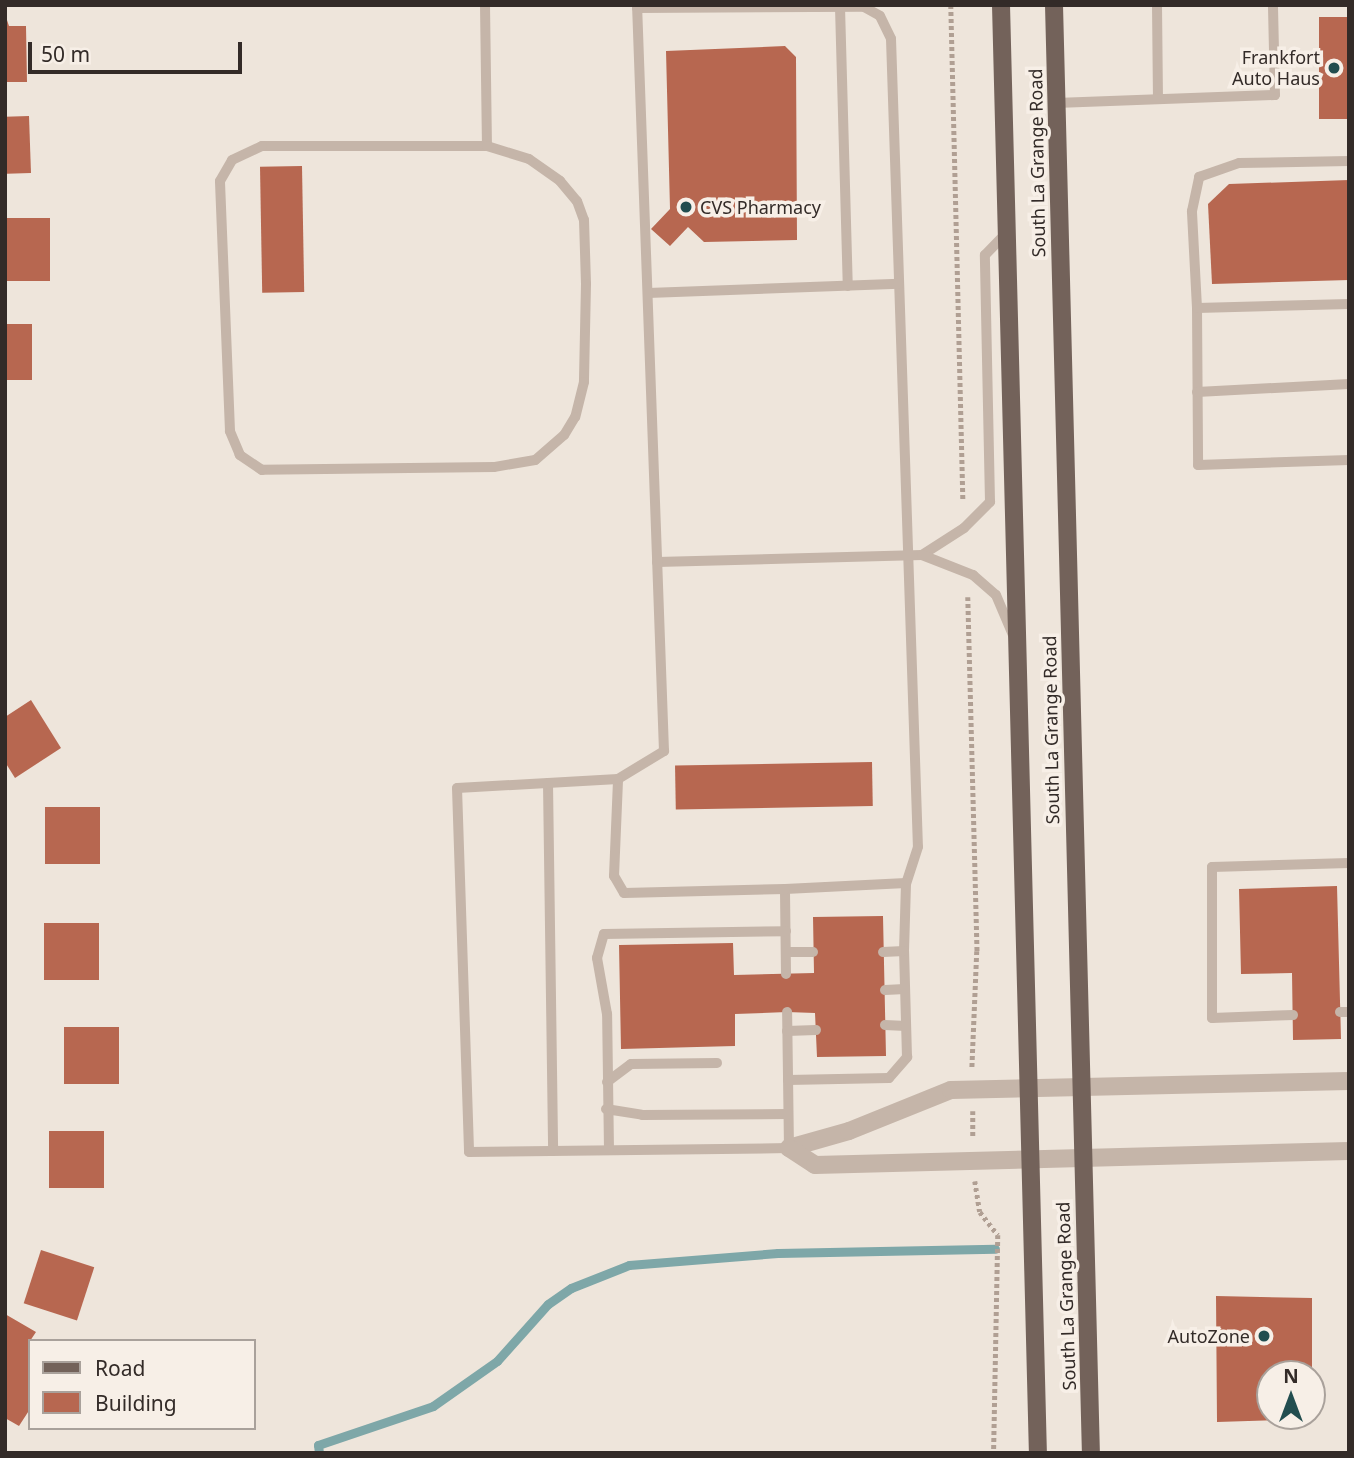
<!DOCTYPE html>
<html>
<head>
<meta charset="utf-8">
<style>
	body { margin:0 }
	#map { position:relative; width:1354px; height:1458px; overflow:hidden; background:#eee5db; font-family:"Noto Sans",sans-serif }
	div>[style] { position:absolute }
	.stream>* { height:9px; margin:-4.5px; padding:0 4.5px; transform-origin:4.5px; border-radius:4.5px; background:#7ea7a8 }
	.building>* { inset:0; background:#b76750; transform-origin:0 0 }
	.path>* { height:4.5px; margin-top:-2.25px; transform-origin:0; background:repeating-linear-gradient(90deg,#b09f93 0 3.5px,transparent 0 7px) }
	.service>* { height:10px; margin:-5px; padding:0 5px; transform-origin:5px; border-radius:5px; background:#c5b5a9 }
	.minor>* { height:18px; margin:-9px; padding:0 9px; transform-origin:9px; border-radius:9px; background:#c5b5a9 }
	.primary>* { height:18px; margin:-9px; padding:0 9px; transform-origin:9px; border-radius:9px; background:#73625a }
	.dots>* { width:19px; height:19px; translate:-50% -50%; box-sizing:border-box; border:4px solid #f7efe7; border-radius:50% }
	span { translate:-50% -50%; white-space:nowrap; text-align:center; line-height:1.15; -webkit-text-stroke:7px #f7efe7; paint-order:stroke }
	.poi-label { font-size:18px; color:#332b28 }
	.right { translate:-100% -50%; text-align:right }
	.left { translate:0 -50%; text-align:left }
	.street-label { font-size:18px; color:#332b28 }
	.frame { position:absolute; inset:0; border:7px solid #332b28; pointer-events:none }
	.legend { position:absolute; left:28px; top:1339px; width:228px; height:91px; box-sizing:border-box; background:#f7efe7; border:2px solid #a9a19b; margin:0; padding:9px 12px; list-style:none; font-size:21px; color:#332b28 }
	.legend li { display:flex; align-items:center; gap:14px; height:35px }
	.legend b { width:35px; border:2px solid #a9a19b }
	.north { position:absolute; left:1256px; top:1360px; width:70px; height:70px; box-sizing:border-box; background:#f7efe7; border:2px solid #a9a19b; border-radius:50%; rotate:0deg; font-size:19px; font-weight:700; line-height:28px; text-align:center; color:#332b28 }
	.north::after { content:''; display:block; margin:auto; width:24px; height:32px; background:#224d4f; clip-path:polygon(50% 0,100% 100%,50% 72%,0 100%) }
	.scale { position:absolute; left:28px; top:42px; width:214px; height:32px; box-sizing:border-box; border:4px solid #332b28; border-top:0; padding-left:9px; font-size:21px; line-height:24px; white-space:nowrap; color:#332b28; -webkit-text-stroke:5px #f7efe7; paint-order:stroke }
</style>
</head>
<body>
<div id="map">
	<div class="stream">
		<div style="left:319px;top:1453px;width:8px;rotate:-97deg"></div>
		<div style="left:318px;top:1445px;width:121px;rotate:-18.7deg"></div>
		<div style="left:433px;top:1406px;width:78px;rotate:-35.1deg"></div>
		<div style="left:497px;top:1361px;width:76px;rotate:-48.2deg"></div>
		<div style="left:548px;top:1304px;width:28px;rotate:-35deg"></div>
		<div style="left:571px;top:1288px;width:62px;rotate:-21.6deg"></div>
		<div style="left:629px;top:1265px;width:149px;rotate:-4.6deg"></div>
		<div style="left:778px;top:1253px;width:217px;rotate:-1.1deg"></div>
	</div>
	<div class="building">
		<div style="clip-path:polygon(5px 14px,9px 26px,26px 26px,27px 82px,5px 82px)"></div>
		<div style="left:1349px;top:17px;width:102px;height:30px;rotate:90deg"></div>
		<div style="clip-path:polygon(785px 46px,796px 57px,797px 240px,704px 242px,688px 227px,670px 246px,651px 229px,670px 209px,666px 51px)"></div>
		<div style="left:29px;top:116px;width:57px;height:24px;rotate:88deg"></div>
		<div style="left:302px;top:166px;width:126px;height:42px;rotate:89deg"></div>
		<div style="clip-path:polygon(1349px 180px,1349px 280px,1212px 284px,1208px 204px,1229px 184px)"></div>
		<div style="left:5px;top:218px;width:45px;height:63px"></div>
		<div style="left:5px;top:324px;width:27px;height:56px"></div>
		<div style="clip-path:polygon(31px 700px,61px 748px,15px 778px,5px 762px,5px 717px)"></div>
		<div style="left:872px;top:762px;width:44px;height:197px;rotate:89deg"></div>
		<div style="left:45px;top:807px;width:55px;height:57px"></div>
		<div style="clip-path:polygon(1337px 886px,1341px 1039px,1293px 1040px,1292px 973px,1241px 974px,1239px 889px)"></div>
		<div style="clip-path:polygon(883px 916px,886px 1056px,817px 1057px,815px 1013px,787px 1012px,735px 1014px,735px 1046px,621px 1049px,619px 945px,733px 943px,734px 975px,814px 973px,813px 917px)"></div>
		<div style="left:44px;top:923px;width:55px;height:57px"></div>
		<div style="left:64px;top:1027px;width:55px;height:57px"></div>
		<div style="left:49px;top:1131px;width:55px;height:57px"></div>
		<div style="left:41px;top:1250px;width:56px;height:56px;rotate:18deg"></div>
		<div style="clip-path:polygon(1216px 1296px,1312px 1298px,1312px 1374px,1270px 1374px,1270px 1416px,1312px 1419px,1217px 1422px)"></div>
		<div style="clip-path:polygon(5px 1314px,36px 1332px,30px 1341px,30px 1409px,19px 1426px,5px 1418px)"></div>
	</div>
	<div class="path">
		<div style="left:951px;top:5px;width:496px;rotate:88.6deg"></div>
		<div style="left:968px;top:597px;width:354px;rotate:88.5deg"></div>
		<div style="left:977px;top:951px;width:117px;rotate:92.4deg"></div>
		<div style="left:973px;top:1111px;width:27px;rotate:90deg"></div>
		<div style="left:975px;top:1181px;width:31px;rotate:81deg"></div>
		<div style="left:980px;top:1212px;width:29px;rotate:52deg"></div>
		<div style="left:998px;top:1235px;width:218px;rotate:91.1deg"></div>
	</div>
	<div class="service">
		<div style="left:485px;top:5px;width:141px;rotate:89.2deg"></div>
		<div style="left:1157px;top:5px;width:93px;rotate:89.4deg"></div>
		<div style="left:840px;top:7px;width:279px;rotate:88.4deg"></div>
		<div style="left:637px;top:8px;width:227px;rotate:-0.3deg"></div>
		<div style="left:864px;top:7px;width:18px;rotate:29deg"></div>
		<div style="left:880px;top:16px;width:25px;rotate:64deg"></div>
		<div style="left:891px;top:39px;width:808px;rotate:88.09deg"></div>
		<div style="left:918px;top:847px;width:38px;rotate:108deg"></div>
		<div style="left:906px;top:883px;width:121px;rotate:177.2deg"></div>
		<div style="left:1056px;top:103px;width:219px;rotate:-2.1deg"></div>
		<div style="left:1275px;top:95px;width:90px;rotate:-91.3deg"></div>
		<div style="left:262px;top:146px;width:225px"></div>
		<div style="left:487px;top:146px;width:44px;rotate:17.2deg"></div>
		<div style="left:529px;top:159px;width:38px;rotate:35deg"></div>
		<div style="left:560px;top:181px;width:26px;rotate:50deg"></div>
		<div style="left:577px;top:201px;width:20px;rotate:70deg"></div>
		<div style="left:584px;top:220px;width:64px;rotate:88.2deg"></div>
		<div style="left:586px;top:284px;width:98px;rotate:91.2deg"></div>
		<div style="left:584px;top:382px;width:36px;rotate:104deg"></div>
		<div style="left:575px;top:417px;width:21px;rotate:121deg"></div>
		<div style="left:564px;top:435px;width:38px;rotate:139deg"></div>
		<div style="left:535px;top:460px;width:42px;rotate:170.3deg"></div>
		<div style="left:494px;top:467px;width:232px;rotate:179.3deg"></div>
		<div style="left:262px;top:470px;width:27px;rotate:-146deg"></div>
		<div style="left:240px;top:455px;width:26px;rotate:-113deg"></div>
		<div style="left:230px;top:431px;width:250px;rotate:-92.3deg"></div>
		<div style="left:220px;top:181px;width:24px;rotate:-60deg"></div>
		<div style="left:232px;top:160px;width:33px;rotate:-25deg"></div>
		<div style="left:648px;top:293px;width:251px;rotate:-2.1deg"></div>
		<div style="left:1349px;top:304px;width:152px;rotate:178.5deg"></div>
		<div style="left:1197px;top:308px;width:157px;rotate:89.6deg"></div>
		<div style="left:1198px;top:465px;width:151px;rotate:-1.9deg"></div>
		<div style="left:1197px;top:308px;width:97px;rotate:-93deg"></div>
		<div style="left:1192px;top:211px;width:35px;rotate:-78deg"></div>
		<div style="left:1199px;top:177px;width:42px;rotate:-19.3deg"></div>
		<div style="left:1239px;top:163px;width:110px;rotate:-1deg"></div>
		<div style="left:1197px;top:392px;width:152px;rotate:-3deg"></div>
		<div style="left:922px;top:555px;width:50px;rotate:-32.7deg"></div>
		<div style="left:964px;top:528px;width:37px;rotate:-45deg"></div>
		<div style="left:990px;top:502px;width:247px;rotate:-91.2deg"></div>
		<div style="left:985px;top:255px;width:30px;rotate:-46deg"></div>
		<div style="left:657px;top:562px;width:265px;rotate:-1.5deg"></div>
		<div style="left:922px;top:555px;width:55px;rotate:21.4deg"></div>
		<div style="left:973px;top:575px;width:30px;rotate:41deg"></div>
		<div style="left:996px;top:595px;width:43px;rotate:67deg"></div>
		<div style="left:618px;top:779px;width:54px;rotate:-31.3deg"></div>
		<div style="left:664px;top:751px;width:746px;rotate:-92.07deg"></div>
		<div style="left:548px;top:783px;width:368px;rotate:89.2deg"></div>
		<div style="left:904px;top:951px;width:68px;rotate:-88.3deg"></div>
		<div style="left:786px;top:952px;width:27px"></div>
		<div style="left:786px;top:974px;width:85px;rotate:-90.7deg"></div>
		<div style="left:785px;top:889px;width:161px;rotate:178.6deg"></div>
		<div style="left:624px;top:893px;width:20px;rotate:-120deg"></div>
		<div style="left:614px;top:876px;width:97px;rotate:-87.6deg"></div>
		<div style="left:618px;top:779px;width:161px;rotate:176.8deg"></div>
		<div style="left:457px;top:788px;width:364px;rotate:88.1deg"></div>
		<div style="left:469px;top:1152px;width:320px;rotate:-0.7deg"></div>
		<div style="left:789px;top:1148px;width:136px;rotate:-90.8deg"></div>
		<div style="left:885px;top:990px;width:20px;rotate:-3deg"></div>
		<div style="left:1340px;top:1012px;width:9px"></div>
		<div style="left:1293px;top:1015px;width:81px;rotate:177.9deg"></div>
		<div style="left:1212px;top:1018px;width:151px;rotate:-90deg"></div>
		<div style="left:1212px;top:867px;width:137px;rotate:-1.7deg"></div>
		<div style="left:885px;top:1025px;width:21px;rotate:3deg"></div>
		<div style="left:787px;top:1031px;width:29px;rotate:-2deg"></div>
		<div style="left:788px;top:1080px;width:101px;rotate:-1.1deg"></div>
		<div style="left:889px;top:1078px;width:28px;rotate:-49deg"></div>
		<div style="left:907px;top:1057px;width:106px;rotate:-91.6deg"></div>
		<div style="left:904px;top:951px;width:21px;rotate:177deg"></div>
		<div style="left:607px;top:1082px;width:30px;rotate:-37deg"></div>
		<div style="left:631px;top:1064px;width:86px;rotate:-0.7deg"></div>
		<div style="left:606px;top:1109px;width:36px;rotate:9deg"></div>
		<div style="left:642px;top:1115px;width:146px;rotate:-0.4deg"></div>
		<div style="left:609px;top:1150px;width:136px;rotate:-90.8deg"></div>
		<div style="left:607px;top:1014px;width:57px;rotate:-100.1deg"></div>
		<div style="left:597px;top:958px;width:25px;rotate:-74deg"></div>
		<div style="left:604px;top:934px;width:182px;rotate:-0.9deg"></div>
	</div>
	<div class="minor">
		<div style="left:789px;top:1148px;width:62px;rotate:-15.8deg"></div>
		<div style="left:849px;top:1131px;width:110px;rotate:-21.9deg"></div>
		<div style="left:951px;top:1090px;width:398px;rotate:-1.3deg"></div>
		<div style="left:789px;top:1148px;width:31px;rotate:33deg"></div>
		<div style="left:815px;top:1165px;width:534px;rotate:-1.5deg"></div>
	</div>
	<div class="primary">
		<div style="left:1001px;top:5px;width:1448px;rotate:88.54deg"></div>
		<div style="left:1054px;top:5px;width:1448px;rotate:88.54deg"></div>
	</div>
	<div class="dots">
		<div style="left:1334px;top:68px;background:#224d4f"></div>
		<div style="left:686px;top:207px;background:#224d4f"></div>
		<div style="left:1264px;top:1336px;background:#224d4f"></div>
	</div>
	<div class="poi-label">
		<span class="right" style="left:1320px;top:68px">Frankfort<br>Auto Haus</span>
		<span class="left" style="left:700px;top:207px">CVS Pharmacy</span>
		<span class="right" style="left:1250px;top:1336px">AutoZone</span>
	</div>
	<div class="street-label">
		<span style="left:1037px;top:163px;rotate:-91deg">South La Grange Road</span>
		<span style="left:1051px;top:730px;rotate:-91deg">South La Grange Road</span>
		<span style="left:1066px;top:1296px;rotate:-92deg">South La Grange Road</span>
	</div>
	<div class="frame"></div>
	<ul class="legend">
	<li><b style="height:9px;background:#73625a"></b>Road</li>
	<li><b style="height:19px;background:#b76750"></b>Building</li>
	</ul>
	<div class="north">N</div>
	<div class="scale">50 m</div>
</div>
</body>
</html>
